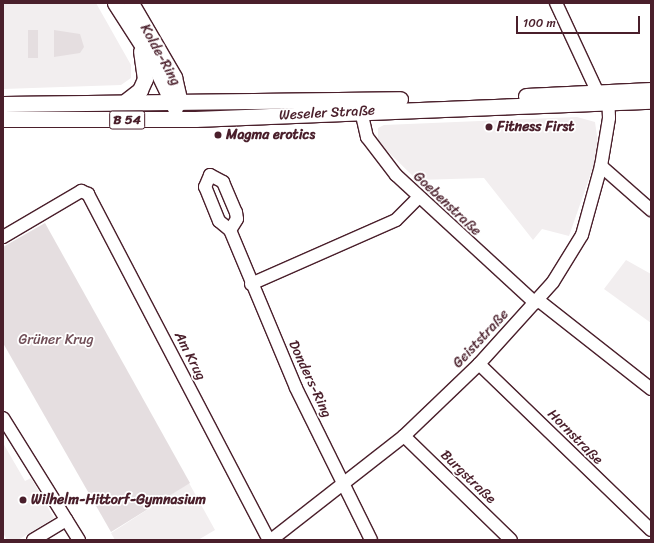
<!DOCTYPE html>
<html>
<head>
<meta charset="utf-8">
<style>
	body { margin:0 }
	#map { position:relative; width:654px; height:543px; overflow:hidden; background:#fff; font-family:Sriracha,sans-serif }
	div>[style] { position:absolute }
	.built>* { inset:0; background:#f2eeef }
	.green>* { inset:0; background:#e5dee0; transform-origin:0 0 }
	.roads { filter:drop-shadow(1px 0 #4a1f2b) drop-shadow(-1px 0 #4a1f2b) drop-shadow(0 1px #4a1f2b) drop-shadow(0 -1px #4a1f2b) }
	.minor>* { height:12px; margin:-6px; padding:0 6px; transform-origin:6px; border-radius:6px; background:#fff }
	.major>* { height:15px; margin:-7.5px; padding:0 7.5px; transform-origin:7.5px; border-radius:7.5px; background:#fff }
	.dots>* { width:11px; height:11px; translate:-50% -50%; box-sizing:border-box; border:2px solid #fff; border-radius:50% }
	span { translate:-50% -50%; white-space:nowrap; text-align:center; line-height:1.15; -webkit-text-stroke:3.5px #fff; paint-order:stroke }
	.shield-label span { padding:1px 3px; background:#fff; border:1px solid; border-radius:3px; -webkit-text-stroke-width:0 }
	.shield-label { font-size:13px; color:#4a1f2b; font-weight:700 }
	.street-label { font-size:14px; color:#4a1f2b }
	.poi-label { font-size:14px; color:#4a1f2b; font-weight:700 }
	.left { translate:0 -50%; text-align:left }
	.park-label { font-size:14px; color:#714f58 }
	.frame { position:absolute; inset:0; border:4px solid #4a1f2b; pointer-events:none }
	.scale { position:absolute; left:516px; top:16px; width:124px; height:18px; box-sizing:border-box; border:2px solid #4a1f2b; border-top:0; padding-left:5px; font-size:12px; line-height:14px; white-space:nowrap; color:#4a1f2b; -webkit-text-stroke:3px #fff; paint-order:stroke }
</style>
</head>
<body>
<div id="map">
	<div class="built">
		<div style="clip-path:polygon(3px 3px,96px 3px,131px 65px,131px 78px,121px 85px,3px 89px)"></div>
		<div style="clip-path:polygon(577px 117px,595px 122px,599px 150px,569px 236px,542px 229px,533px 240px,484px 178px,417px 180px,378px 142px,378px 128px,384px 125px)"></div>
		<div style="clip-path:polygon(626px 260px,651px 274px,651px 323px,604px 289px)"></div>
		<div style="clip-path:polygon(3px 443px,25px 481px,31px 478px,54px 518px,18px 540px,7px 540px,3px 533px)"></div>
		<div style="clip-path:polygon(189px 483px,215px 530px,198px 540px,115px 540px,111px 533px)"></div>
	</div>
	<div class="green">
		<div style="left:28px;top:30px;width:10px;height:28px"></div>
		<div style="clip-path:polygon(54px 30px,80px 34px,84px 47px,80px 53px,54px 57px)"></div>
		<div style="clip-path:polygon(45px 223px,190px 483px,111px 532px,3px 343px,3px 247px)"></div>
	</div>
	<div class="roads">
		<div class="minor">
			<div style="left:556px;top:3px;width:99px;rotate:65deg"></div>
			<div style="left:361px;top:111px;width:27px;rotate:77deg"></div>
			<div style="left:367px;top:137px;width:48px;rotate:52.7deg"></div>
			<div style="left:396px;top:175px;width:189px;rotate:42.6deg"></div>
			<div style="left:601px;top:166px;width:67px;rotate:41.3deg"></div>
			<div style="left:210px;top:175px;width:15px;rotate:28deg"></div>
			<div style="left:223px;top:182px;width:33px;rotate:67deg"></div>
			<div style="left:236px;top:212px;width:7px;rotate:82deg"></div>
			<div style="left:237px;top:219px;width:13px;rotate:122deg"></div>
			<div style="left:230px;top:230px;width:14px;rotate:-141deg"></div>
			<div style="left:219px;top:221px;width:37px;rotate:-112deg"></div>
			<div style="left:205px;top:187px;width:13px;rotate:-67deg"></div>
			<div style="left:230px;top:230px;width:171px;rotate:67.3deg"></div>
			<div style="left:296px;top:388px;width:169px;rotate:63.7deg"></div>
			<div style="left:3px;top:237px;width:91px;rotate:-30.5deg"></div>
			<div style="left:81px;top:191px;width:8px;rotate:23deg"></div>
			<div style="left:88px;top:194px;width:390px;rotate:62.4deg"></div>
			<div style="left:251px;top:284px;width:158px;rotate:-23.8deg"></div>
			<div style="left:396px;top:220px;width:31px;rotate:-45deg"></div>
			<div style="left:538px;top:300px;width:144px;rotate:38.2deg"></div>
			<div style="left:479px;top:364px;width:239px;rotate:44deg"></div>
			<div style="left:3px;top:418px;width:144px;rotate:58.1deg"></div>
			<div style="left:404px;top:436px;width:149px;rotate:44.2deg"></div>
			<div style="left:33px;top:540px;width:39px;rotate:-31deg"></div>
			<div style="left:271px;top:540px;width:169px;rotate:-38deg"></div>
			<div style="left:404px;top:436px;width:104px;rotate:-43.8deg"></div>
			<div style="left:479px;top:364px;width:110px;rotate:-47.9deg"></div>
			<div style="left:553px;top:282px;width:55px;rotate:-58.3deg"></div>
			<div style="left:582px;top:235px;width:72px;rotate:-74.6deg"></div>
			<div style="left:601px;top:166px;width:49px;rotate:-80.5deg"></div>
			<div style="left:609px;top:118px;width:24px;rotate:-92deg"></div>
		</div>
		<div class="major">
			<div style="left:115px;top:3px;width:70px;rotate:57.2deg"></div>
			<div style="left:153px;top:62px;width:51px;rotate:64.4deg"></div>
			<div style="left:131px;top:3px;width:86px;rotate:59.8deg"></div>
			<div style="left:174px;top:77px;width:26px;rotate:77deg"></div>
			<div style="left:526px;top:96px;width:125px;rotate:-2.7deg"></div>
			<div style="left:126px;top:101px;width:18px;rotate:-38deg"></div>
			<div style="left:140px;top:90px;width:12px;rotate:-66deg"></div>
			<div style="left:145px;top:79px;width:28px;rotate:-98deg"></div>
			<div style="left:3px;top:104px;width:397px;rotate:-0.7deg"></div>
			<div style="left:3px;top:119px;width:192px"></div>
			<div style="left:195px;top:119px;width:456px;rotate:-2.3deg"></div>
		</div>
	</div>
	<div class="dots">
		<div style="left:489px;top:127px;background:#4a1f2b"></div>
		<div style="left:218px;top:135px;background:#4a1f2b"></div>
		<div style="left:23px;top:500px;background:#4a1f2b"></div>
	</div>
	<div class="shield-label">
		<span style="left:127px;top:120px">B 54</span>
	</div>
	<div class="street-label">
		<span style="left:160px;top:55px;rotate:61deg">Kolde-Ring</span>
		<span style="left:327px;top:113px;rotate:-3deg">Weseler Straße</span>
		<span style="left:447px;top:204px;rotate:43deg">Goebenstraße</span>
		<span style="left:481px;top:339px;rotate:-47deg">Geiststraße</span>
		<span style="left:190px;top:356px;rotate:63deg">Am Krug</span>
		<span style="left:310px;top:379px;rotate:65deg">Donders-Ring</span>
		<span style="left:575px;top:437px;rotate:45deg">Hornstraße</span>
		<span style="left:468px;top:477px;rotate:44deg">Burgstraße</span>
	</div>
	<div class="poi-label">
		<span class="left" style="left:497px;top:127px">Fitness First</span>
		<span class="left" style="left:226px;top:135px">Magma erotics</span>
		<span class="left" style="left:31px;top:500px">Wilhelm-Hittorf-Gymnasium</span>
	</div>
	<div class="park-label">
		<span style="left:56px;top:340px">Grüner Krug</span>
	</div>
	<div class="frame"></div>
	<div class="scale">100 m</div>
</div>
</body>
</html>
